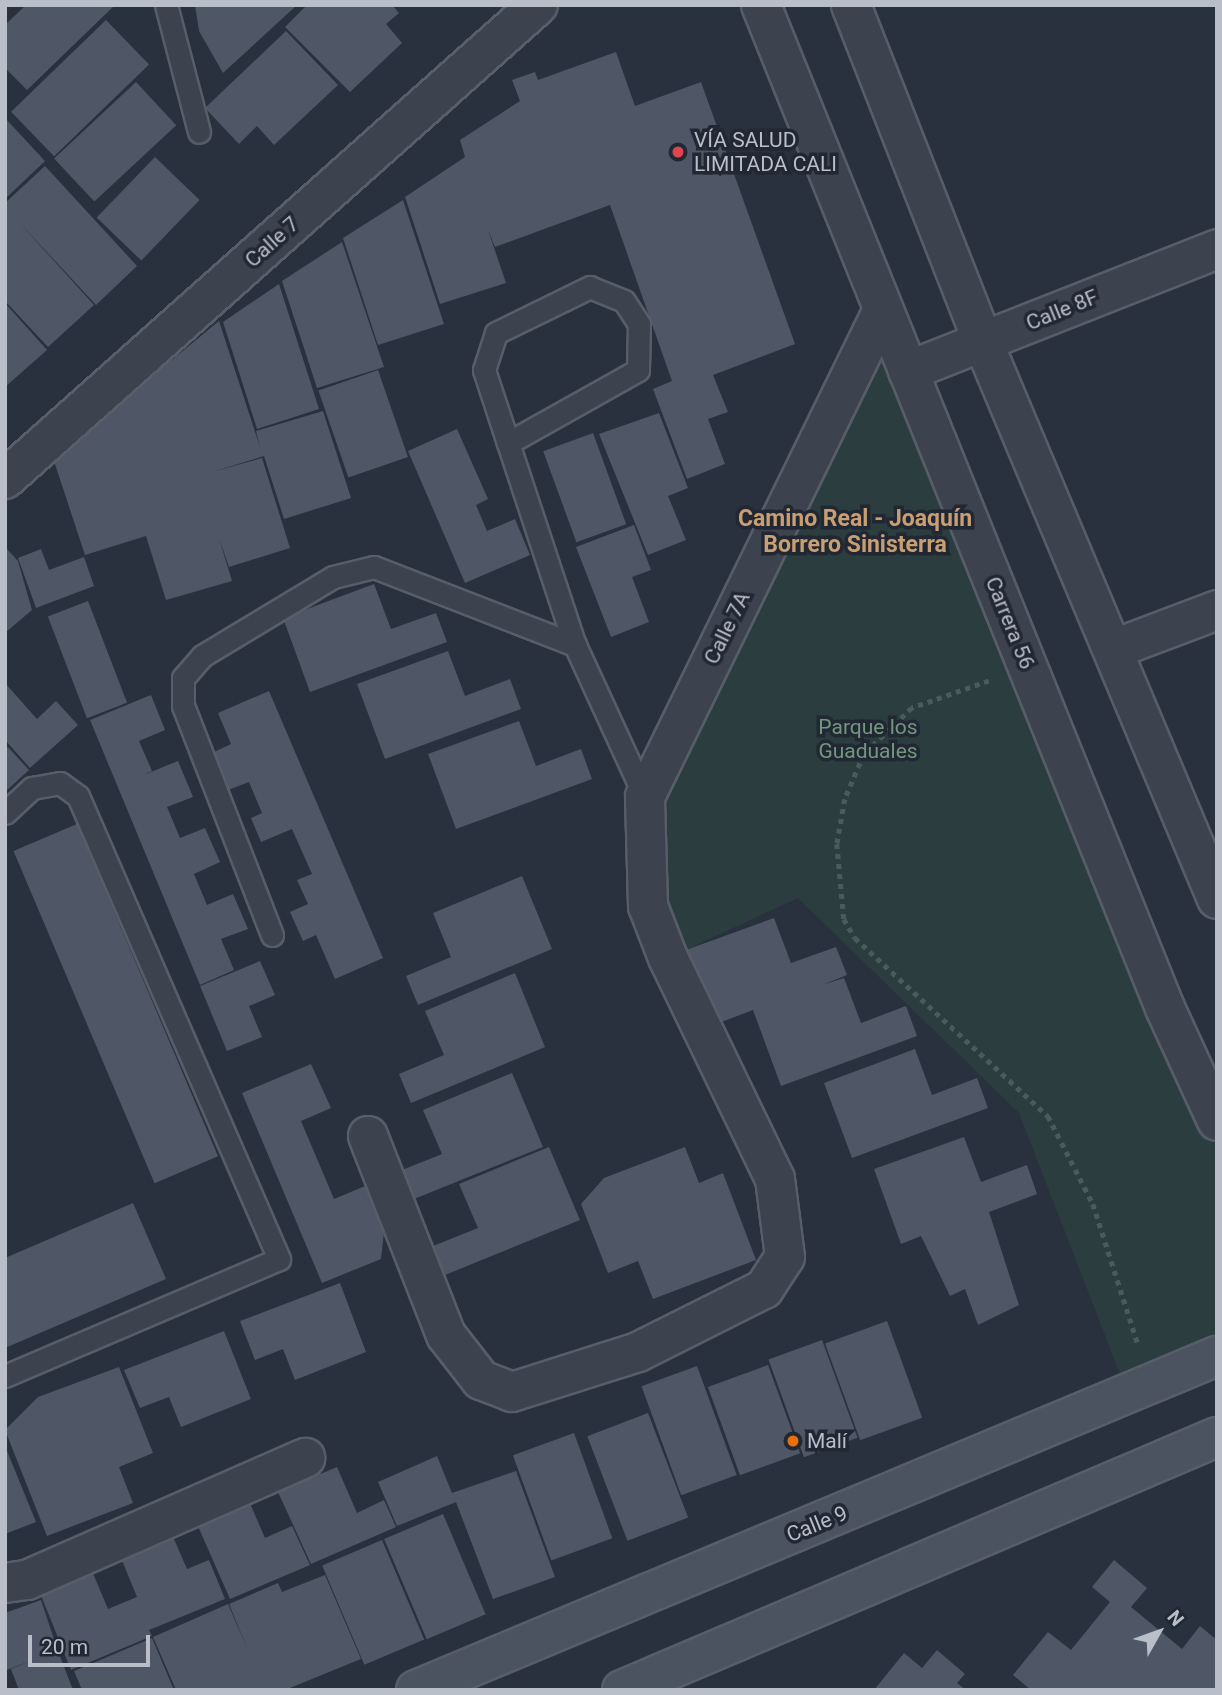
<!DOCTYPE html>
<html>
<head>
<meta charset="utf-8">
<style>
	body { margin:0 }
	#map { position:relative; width:1222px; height:1695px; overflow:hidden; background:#29303e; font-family:Roboto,sans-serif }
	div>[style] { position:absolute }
	.green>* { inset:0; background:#2c3d40 }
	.building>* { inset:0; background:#4f5766; transform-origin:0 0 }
	.path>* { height:4.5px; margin-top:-2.25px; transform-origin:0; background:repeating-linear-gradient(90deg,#4b5a5e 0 5px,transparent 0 10px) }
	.roads { filter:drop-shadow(2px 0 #575e69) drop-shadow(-2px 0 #575e69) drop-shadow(0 2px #575e69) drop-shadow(0 -2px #575e69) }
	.service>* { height:21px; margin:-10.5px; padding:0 10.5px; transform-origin:10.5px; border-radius:10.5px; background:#3c434e }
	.minor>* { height:38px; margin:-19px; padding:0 19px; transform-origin:19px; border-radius:19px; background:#3c434e }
	.tertiary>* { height:38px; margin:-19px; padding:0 19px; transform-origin:19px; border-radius:19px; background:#3c434e }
	.secondary>* { height:38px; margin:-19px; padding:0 19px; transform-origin:19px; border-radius:19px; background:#4b5260 }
	.dots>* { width:19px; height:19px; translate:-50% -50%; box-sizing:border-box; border:4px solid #212833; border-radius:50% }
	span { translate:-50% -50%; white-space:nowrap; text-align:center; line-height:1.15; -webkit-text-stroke:7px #212833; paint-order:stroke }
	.poi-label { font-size:21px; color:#b9bec9 }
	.left { translate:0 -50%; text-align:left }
	.street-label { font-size:21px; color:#b9bec9 }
	.park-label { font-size:21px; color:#73977d }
	.neighbourhood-label { font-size:23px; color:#c99e73; font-weight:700 }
	.frame { position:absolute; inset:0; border:7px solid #b9bec9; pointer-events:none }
	.north { position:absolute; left:1124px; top:1597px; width:70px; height:70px; -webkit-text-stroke:5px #212833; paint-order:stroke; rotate:50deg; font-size:19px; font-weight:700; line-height:28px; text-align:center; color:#b9bec9 }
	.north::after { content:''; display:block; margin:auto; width:24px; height:32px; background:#b9bec9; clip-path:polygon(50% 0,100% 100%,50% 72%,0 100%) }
	.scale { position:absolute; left:28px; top:1635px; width:122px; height:32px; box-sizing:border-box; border:4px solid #b9bec9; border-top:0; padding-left:9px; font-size:21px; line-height:24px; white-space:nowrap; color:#b9bec9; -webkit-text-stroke:5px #212833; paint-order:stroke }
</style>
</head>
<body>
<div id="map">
	<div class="green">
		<div style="clip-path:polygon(882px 312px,1217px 1121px,1217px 1356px,1128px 1395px,1019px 1113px,798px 898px,668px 958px,645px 797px)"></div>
	</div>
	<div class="building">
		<div style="clip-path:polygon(26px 5px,115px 5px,27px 90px,5px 68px,5px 25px)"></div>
		<div style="clip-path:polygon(195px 5px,297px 5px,223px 73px,199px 31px)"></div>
		<div style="clip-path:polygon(307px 5px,392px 5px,399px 13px,386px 24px,402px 43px,350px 92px,285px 27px)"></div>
		<div style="left:106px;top:20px;width:62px;height:132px;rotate:46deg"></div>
		<div style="clip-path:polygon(286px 31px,338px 85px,274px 145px,257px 126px,239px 144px,205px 108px)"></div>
		<div style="clip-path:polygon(616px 52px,635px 106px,701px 82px,795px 344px,713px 375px,728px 412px,708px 419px,725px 464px,687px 479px,653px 389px,672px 381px,610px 205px,495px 247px,488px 230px,506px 283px,440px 304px,405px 197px,465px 157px,460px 140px,520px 101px,512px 80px,535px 72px,538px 80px)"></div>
		<div style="left:136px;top:82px;width:59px;height:112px;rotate:47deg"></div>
		<div style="clip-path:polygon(5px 118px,45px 161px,5px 199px)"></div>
		<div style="left:155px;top:157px;width:62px;height:84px;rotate:44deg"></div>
		<div style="clip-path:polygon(45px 166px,137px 266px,96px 305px,18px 221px,94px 305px,48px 347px,5px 301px,5px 203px)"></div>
		<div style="clip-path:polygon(403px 200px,444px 324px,378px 345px,343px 238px)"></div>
		<div style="clip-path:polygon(342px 242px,384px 367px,317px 388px,282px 281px)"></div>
		<div style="clip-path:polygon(279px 284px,319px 409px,257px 429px,223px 322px)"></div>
		<div style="clip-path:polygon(5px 303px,47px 350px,5px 387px)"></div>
		<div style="clip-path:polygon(219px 321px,260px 447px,256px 431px,323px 411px,351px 498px,284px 519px,264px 456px,212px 472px,262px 458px,290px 548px,229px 567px,219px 538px,232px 581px,166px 600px,146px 536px,85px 555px,53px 458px)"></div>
		<div style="left:378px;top:370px;width:92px;height:63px;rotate:71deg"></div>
		<div style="clip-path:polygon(659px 413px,688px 488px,668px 496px,686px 540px,648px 555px,599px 434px)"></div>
		<div style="clip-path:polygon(457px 429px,488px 499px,476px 505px,487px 531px,515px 519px,530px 555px,465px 583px,408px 451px)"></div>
		<div style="left:593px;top:433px;width:97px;height:53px;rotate:70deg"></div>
		<div style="clip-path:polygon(634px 525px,651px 570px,632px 577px,649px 622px,611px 637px,576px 547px)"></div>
		<div style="clip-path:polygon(5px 547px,18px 561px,32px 610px,5px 633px)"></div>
		<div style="clip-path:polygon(41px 549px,49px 570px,84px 557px,94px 586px,36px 608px,18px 558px)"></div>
		<div style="clip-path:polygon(374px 584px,391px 629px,436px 613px,447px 642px,310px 692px,283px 618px)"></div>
		<div style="left:88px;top:601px;width:109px;height:43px;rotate:69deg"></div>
		<div style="clip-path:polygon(448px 651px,465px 696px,510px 679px,521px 709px,385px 759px,357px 684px)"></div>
		<div style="clip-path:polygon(5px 683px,37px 719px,56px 701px,78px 725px,30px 768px,5px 740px)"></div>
		<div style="clip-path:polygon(269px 691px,383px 958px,335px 979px,316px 935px,303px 941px,290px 912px,308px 904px,297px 880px,312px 874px,292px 829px,261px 842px,251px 818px,262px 813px,249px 782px,228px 790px,212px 753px,231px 744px,218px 713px)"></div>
		<div style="clip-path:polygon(151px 695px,165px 730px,139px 741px,152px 771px,141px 776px,178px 761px,193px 797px,167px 807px,180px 838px,205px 828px,220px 862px,194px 874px,207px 905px,233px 894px,248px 929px,221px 939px,234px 970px,200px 985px,90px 720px)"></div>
		<div style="clip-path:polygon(519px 721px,536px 766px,581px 749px,592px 779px,456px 829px,428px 754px)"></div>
		<div style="clip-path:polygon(8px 747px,29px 770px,5px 792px,5px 749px)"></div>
		<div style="left:77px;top:824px;width:361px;height:69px;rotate:67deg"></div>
		<div style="clip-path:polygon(522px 876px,552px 949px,418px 1005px,406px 976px,451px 957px,433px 913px)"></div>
		<div style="clip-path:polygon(774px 918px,791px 963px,836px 947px,847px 975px,822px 985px,844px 978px,861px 1023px,906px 1006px,917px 1036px,781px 1086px,753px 1010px,711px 1026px,683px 951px)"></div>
		<div style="clip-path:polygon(260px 961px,275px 995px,249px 1006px,262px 1037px,227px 1051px,200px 986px)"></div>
		<div style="clip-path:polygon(515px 973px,545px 1047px,411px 1103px,399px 1074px,444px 1055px,425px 1011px)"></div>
		<div style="clip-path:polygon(915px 1049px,932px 1095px,977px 1078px,988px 1108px,852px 1158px,824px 1083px)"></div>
		<div style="clip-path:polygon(311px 1064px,331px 1108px,301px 1121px,334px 1199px,370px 1184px,385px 1222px,381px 1259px,322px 1283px,242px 1093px)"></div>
		<div style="clip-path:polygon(512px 1073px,543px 1147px,409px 1201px,397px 1172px,442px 1154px,423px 1110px)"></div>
		<div style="clip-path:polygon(964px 1137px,981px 1182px,1027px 1165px,1037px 1194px,989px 1212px,1019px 1305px,978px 1325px,965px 1289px,950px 1296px,921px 1236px,901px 1244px,874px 1169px)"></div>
		<div style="clip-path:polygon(549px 1147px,580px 1220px,445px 1275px,433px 1246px,478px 1228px,459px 1184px)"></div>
		<div style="clip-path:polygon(685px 1147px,699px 1183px,723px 1173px,756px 1260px,653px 1299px,638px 1261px,608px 1273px,581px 1204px,604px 1178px)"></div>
		<div style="clip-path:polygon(133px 1203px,166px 1279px,5px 1348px,5px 1258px)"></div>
		<div style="clip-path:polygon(340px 1283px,366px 1352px,295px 1380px,283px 1349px,255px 1360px,240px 1321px)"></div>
		<div style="left:887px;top:1321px;width:103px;height:66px;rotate:70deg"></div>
		<div style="clip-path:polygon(224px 1331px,251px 1399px,181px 1427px,169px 1397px,140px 1408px,124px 1370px)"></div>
		<div style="left:822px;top:1340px;width:104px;height:57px;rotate:70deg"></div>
		<div style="left:768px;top:1365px;width:94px;height:64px;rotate:70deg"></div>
		<div style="left:697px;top:1366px;width:116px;height:59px;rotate:70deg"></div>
		<div style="clip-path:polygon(119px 1367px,153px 1453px,119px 1467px,133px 1503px,47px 1536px,5px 1430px,38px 1397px)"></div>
		<div style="left:648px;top:1413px;width:112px;height:65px;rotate:69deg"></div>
		<div style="left:574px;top:1433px;width:112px;height:65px;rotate:70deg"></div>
		<div style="clip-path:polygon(5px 1446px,36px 1522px,5px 1534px)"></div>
		<div style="clip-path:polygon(437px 1456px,452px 1493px,516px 1471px,555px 1577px,493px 1599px,456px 1502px,397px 1526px,378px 1482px)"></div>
		<div style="clip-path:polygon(337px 1467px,357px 1513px,384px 1500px,396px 1527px,311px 1564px,278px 1492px)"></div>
		<div style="clip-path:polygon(249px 1501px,265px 1538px,292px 1526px,310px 1565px,230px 1599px,197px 1524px)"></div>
		<div style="left:443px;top:1514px;width:109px;height:64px;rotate:67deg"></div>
		<div style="clip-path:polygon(171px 1532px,187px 1569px,209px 1560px,225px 1599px,149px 1630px,152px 1636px,71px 1670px,40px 1593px,92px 1571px,108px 1609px,137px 1597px,119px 1553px)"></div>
		<div style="left:382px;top:1540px;width:108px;height:65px;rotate:67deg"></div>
		<div style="clip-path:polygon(1114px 1560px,1147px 1588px,1131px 1607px,1182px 1649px,1200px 1626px,1217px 1640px,1217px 1690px,1031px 1690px,1013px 1675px,1048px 1632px,1071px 1650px,1110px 1602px,1092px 1587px)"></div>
		<div style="clip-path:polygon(325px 1575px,361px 1659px,285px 1690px,176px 1690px,153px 1637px,228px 1604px,248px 1650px,229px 1604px,278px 1583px,282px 1592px)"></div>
		<div style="clip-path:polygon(41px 1600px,58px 1651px,73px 1690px,19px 1690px,11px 1669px,35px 1659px,7px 1670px,5px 1665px,5px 1613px)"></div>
		<div style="clip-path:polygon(152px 1638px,174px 1690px,82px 1690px,74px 1671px)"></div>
		<div style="clip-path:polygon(937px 1650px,965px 1674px,957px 1683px,966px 1690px,874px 1690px,904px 1653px,922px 1668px)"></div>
	</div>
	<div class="path">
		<div style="left:989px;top:681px;width:82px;rotate:160.7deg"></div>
		<div style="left:912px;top:708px;width:66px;rotate:136.2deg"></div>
		<div style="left:864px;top:754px;width:49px;rotate:112.9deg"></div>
		<div style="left:845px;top:799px;width:46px;rotate:100.1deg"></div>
		<div style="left:837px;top:844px;width:75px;rotate:84.7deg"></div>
		<div style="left:844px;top:919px;width:22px;rotate:60deg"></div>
		<div style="left:855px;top:938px;width:263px;rotate:42.7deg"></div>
		<div style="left:1048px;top:1116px;width:99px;rotate:62.9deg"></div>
		<div style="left:1093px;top:1204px;width:150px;rotate:72.2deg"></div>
	</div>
	<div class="roads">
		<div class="service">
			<div style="left:166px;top:5px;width:131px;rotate:75.4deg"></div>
			<div style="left:508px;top:443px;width:149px;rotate:-29.3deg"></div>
			<div style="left:638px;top:370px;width:46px;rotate:-88.8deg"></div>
			<div style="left:639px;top:324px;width:27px;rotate:-123deg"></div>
			<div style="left:624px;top:301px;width:37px;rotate:-158deg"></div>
			<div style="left:590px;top:287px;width:105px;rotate:153.9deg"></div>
			<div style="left:496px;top:333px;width:39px;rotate:108deg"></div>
			<div style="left:484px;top:370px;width:77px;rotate:71.8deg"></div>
			<div style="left:508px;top:443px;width:213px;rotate:71.7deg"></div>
			<div style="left:575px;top:645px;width:167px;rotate:65.3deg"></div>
			<div style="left:5px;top:813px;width:37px;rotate:-43deg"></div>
			<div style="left:32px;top:788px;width:28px;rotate:-10deg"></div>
			<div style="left:60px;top:783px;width:22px;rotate:36deg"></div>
			<div style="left:78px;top:796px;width:505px;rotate:66.53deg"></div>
			<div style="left:279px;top:1259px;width:298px;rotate:156.9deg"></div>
			<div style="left:272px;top:935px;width:246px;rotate:-111.2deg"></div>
			<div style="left:183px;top:706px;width:28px;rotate:-90deg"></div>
			<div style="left:183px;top:678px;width:29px;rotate:-49deg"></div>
			<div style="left:202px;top:656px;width:153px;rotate:-31.1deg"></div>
			<div style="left:333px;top:577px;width:42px;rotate:-13.7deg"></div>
			<div style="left:374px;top:567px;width:216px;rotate:21.2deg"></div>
		</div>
		<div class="minor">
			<div style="left:908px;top:371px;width:332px;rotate:-21.5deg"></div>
			<div style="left:5px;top:479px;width:713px;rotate:-41.65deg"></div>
			<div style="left:1114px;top:649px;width:110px;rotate:-20.7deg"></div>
			<div style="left:368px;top:1136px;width:214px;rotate:68.6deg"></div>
			<div style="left:446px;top:1335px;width:57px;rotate:52.1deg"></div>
			<div style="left:481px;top:1380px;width:33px;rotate:21deg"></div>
			<div style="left:512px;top:1392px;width:132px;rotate:-17.6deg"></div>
			<div style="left:638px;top:1352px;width:141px;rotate:-26.6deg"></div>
			<div style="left:764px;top:1289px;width:38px;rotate:-57deg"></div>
			<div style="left:785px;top:1257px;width:79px;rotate:-97.3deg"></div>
			<div style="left:775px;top:1179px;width:246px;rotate:-115.8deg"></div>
			<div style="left:668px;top:958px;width:56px;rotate:-111deg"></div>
			<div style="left:648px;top:906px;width:109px;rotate:-91.6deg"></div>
			<div style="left:645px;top:797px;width:540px;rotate:-63.96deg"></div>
			<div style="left:5px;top:1583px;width:22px;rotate:-8deg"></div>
			<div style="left:27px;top:1580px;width:304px;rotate:-23.7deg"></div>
		</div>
		<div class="tertiary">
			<div style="left:761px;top:5px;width:1081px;rotate:68.06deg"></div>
			<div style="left:1165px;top:1008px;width:124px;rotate:65.3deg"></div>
			<div style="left:851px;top:5px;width:362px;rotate:68.6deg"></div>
			<div style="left:983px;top:342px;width:604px;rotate:67.21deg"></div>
		</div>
		<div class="secondary">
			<div style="left:416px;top:1690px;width:868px;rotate:-22.64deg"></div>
			<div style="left:622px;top:1690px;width:647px;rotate:-23.04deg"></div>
		</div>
	</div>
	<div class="dots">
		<div style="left:678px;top:152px;background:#e0444e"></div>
		<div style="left:793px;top:1441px;background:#e8710a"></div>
	</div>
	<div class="poi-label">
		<span class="left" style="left:694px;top:152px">VÍA SALUD<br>LIMITADA CALI</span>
		<span class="left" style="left:807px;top:1441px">Malí</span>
	</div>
	<div class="street-label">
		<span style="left:272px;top:242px;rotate:-42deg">Calle 7</span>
		<span style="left:1062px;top:310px;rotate:-22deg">Calle 8F</span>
		<span style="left:1010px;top:623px;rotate:68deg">Carrera 56</span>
		<span style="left:727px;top:628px;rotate:-64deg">Calle 7A</span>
		<span style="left:817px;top:1524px;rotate:-22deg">Calle 9</span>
	</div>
	<div class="park-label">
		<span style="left:868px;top:739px">Parque los<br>Guaduales</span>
	</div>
	<div class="neighbourhood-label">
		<span style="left:855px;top:532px">Camino Real - Joaquín<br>Borrero Sinisterra</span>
	</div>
	<div class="frame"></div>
	<div class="north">N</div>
	<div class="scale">20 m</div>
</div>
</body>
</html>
